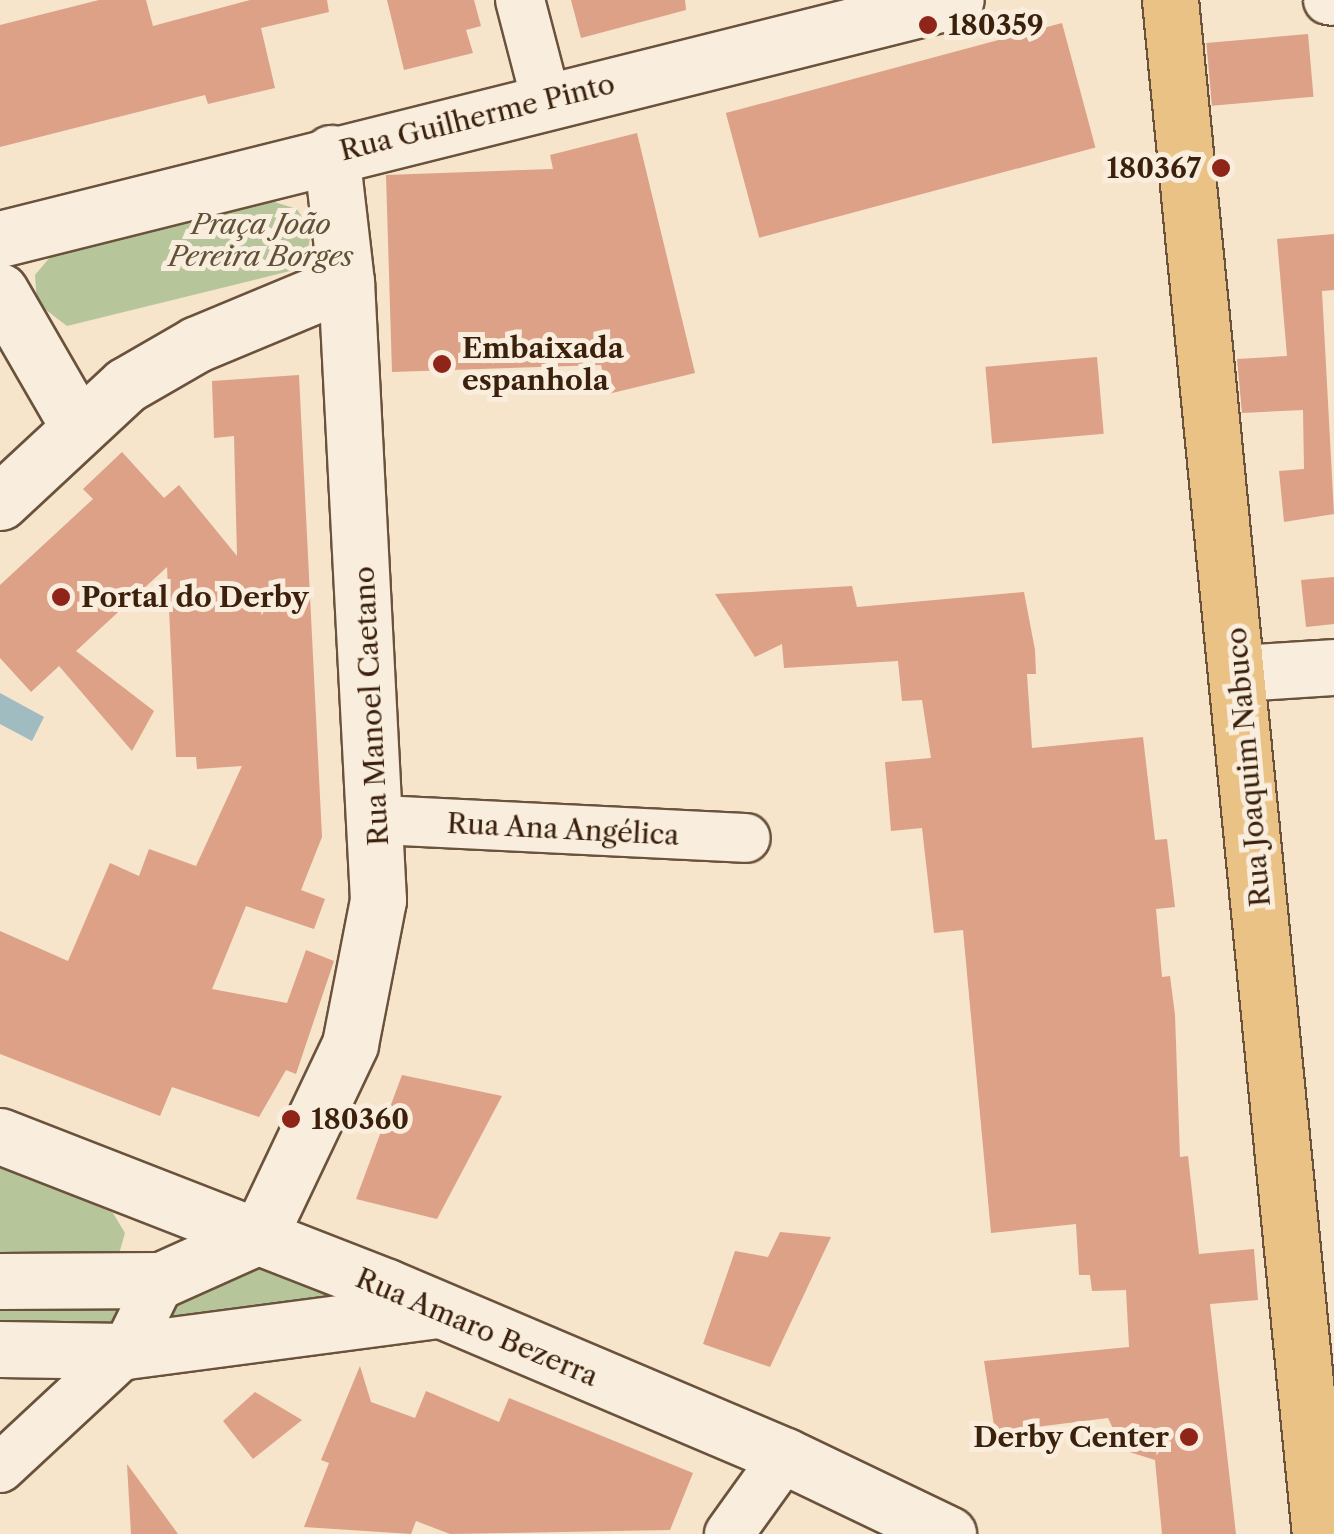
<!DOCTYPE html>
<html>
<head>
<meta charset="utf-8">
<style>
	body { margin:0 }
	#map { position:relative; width:1334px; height:1534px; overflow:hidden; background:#f6e4cb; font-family:"Libre Caslon Text",serif }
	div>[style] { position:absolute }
	.green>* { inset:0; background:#b7c59b }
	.water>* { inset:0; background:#a0bcc0 }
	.building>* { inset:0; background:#dca187; transform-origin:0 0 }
	.roads { filter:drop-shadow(2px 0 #6a523c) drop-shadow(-2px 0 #6a523c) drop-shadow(0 2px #6a523c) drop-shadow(0 -2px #6a523c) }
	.minor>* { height:48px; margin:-24px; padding:0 24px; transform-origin:24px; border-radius:24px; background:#f9eddd }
	.tertiary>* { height:55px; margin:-27.5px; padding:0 27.5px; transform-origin:27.5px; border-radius:27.5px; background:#f9eddd }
	.primary>* { height:55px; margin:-27.5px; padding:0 27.5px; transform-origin:27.5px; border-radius:27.5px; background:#ebc286 }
	.dots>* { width:28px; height:28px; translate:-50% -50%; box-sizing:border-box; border:5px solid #f9eddd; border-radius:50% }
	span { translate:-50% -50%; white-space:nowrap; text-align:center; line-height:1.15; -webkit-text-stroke:10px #f9eddd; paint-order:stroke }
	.poi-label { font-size:28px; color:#3b210c; font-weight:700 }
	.left { translate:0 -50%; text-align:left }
	.right { translate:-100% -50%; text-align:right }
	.street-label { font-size:28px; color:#3b210c }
	.park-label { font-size:28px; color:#605237; font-style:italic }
</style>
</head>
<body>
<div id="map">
	<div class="green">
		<div style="clip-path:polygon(268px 200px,297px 209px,311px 232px,307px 255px,290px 271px,67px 326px,37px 303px,35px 275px,51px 256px)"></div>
		<div style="clip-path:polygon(0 1164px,113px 1213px,125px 1233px,119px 1254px,0 1264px)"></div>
		<div style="clip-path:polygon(223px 1257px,438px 1310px,0 1346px,0 1284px)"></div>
	</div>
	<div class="water">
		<div style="clip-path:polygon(0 693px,44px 717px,32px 741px,0 724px)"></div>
	</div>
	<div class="building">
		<div style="clip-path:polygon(99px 0,146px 0,153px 26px,250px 0,327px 0,329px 12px,261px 28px,275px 88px,208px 104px,205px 95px,0 147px,0 25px)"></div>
		<div style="clip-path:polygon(387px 0,474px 0,481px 26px,466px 30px,473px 53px,404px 70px)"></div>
		<div style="clip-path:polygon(571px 0,685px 0,686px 10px,581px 38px)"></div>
		<div style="left:1062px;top:23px;width:129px;height:348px;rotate:75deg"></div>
		<div style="left:1308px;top:34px;width:63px;height:102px;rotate:85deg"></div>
		<div style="clip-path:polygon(637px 133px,695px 373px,608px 394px,601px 365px,392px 372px,386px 175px,553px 169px,550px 155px)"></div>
		<div style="clip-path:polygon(1334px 234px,1334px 290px,1322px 291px,1334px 514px,1284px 522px,1279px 471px,1304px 469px,1303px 410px,1242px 413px,1237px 359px,1287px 356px,1277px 239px)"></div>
		<div style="left:1097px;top:357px;width:77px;height:112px;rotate:85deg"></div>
		<div style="clip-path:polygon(299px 375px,322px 837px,301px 890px,325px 899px,314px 929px,246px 906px,212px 989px,287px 1003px,306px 950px,334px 961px,296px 1074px,286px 1070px,259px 1117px,172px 1087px,160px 1116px,0 1054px,0 931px,68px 961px,110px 863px,139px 876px,149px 849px,196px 866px,242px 766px,197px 769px,196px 757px,176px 757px,167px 567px,76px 651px,154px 711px,132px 751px,59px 666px,31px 692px,0 658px,0 585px,93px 499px,83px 489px,122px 452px,164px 498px,179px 485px,237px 556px,234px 436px,214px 438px,212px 381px)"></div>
		<div style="clip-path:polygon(1334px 577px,1334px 624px,1306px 627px,1301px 580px)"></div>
		<div style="clip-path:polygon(852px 586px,857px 607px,1024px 592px,1035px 650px,1036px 674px,1027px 674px,1032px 748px,1143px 737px,1155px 840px,1167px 839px,1175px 907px,1156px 909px,1162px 977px,1170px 976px,1175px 1015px,1180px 1157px,1188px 1156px,1199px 1254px,1254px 1249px,1258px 1300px,1210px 1304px,1236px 1534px,1162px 1534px,1155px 1460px,1123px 1450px,1108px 1418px,995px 1432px,984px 1361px,1129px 1347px,1126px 1290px,1092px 1291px,1090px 1275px,1079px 1275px,1076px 1224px,991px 1233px,963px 930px,934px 933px,922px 828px,891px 831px,885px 762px,931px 758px,922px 700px,902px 701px,898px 661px,784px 668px,782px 644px,755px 657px,715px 594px)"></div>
		<div style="clip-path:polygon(402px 1075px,502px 1096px,437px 1219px,356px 1199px)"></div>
		<div style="clip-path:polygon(780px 1232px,831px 1237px,770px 1367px,703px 1344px,735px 1251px,768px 1257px)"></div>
		<div style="clip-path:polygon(360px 1366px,371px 1402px,415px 1418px,426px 1391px,499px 1422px,509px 1398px,693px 1473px,670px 1530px,450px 1534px,416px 1521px,411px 1534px,304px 1527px,329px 1463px,321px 1460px)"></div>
		<div style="clip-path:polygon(255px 1392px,302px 1420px,253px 1459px,223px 1421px)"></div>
		<div style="clip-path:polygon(127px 1464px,178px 1534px,131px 1534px)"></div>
	</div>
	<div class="roads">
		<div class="minor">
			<div style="left:520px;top:0;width:103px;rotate:75.4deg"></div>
			<div style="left:1328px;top:0;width:6px;rotate:9deg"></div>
			<div style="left:379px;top:820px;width:367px;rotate:2.8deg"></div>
			<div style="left:0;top:1468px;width:172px;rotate:-42.9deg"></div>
			<div style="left:126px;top:1351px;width:79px;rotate:-63.8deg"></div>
			<div style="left:729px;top:1534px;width:96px;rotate:-54.3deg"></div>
		</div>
		<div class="tertiary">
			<div style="left:0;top:239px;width:985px;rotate:-14.04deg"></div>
			<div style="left:0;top:291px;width:156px;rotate:60deg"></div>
			<div style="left:0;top:502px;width:172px;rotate:-42.9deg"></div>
			<div style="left:126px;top:385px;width:82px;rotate:-30deg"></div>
			<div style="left:197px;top:344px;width:161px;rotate:-22.6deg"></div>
			<div style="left:1240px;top:673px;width:94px;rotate:-3.7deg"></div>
			<div style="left:0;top:1136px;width:415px;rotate:21.3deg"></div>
			<div style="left:387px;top:1287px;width:432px;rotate:23deg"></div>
			<div style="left:785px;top:1456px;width:181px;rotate:25.6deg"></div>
			<div style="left:259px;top:1236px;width:212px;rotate:-64.6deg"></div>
			<div style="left:350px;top:1044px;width:147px;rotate:-79deg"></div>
			<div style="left:378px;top:900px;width:619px;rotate:-92.96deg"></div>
			<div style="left:346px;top:282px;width:130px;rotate:-96.6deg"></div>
			<div style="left:0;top:1281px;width:161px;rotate:-0.4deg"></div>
			<div style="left:161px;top:1280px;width:107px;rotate:-24.2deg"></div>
			<div style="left:0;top:1349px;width:126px;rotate:0.9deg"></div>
			<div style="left:126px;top:1351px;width:316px;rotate:-7.5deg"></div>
		</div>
		<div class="primary">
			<div style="left:1170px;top:0;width:1541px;rotate:84.42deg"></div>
		</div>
	</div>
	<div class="dots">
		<div style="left:928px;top:25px;background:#8f2418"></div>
		<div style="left:1221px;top:168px;background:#8f2418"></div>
		<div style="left:442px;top:364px;background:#8f2418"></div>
		<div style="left:61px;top:597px;background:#8f2418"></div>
		<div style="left:291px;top:1119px;background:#8f2418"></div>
		<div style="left:1189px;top:1437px;background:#8f2418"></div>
	</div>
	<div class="poi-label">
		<span class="left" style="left:948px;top:25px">180359</span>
		<span class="right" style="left:1201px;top:168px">180367</span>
		<span class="left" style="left:462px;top:364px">Embaixada<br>espanhola</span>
		<span class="left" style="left:81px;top:597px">Portal do Derby</span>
		<span class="left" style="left:311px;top:1119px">180360</span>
		<span class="right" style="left:1169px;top:1437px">Derby Center</span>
	</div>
	<div class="street-label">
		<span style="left:477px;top:117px;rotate:-14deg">Rua Guilherme Pinto</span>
		<span style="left:371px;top:706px;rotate:-93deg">Rua Manoel Caetano</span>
		<span style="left:1248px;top:767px;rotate:-95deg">Rua Joaquim Nabuco</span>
		<span style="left:563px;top:829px;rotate:3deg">Rua Ana Angélica</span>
		<span style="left:477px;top:1327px;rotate:23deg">Rua Amaro Bezerra</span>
	</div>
	<div class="park-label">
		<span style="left:261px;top:240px">Praça João<br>Pereira Borges</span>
	</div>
</div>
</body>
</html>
